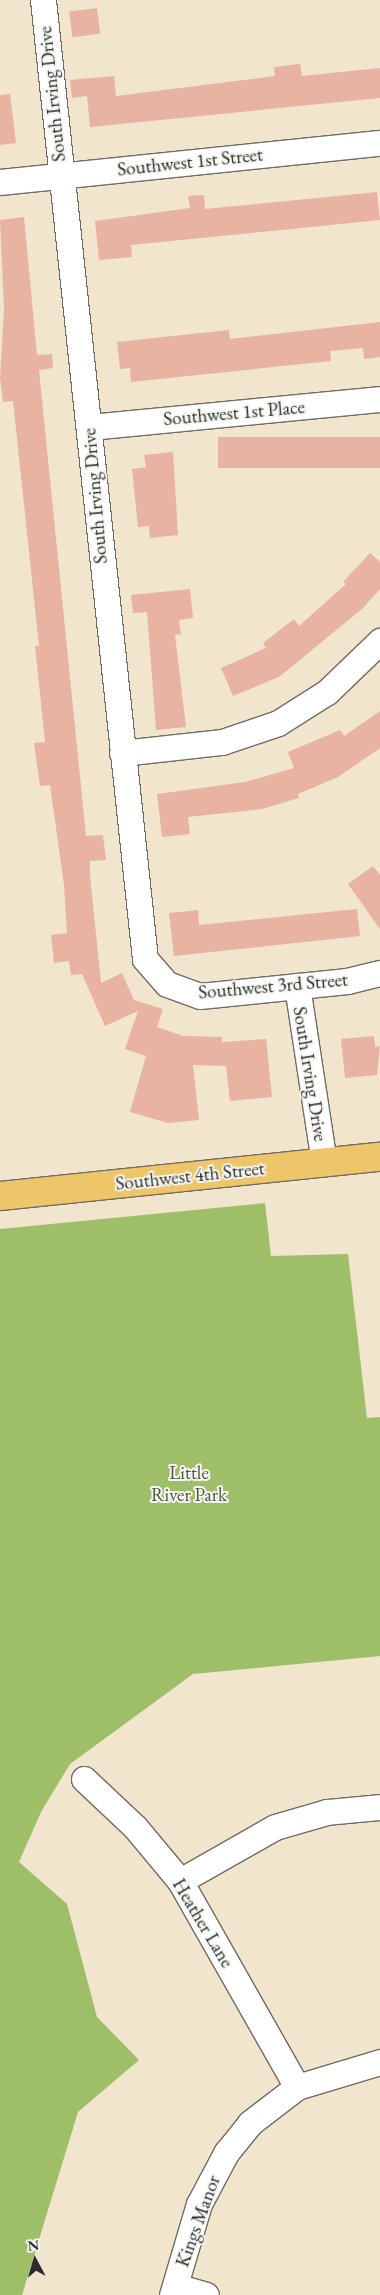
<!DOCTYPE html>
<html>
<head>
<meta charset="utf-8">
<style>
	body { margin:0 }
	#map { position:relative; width:380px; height:2295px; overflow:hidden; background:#f1e5cd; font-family:"EB Garamond",serif }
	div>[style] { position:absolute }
	.green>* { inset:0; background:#9ebf68 }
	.building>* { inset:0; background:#e8b3a2; transform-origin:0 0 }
	.roads { filter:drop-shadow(1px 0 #706c64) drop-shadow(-1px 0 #706c64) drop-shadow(0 1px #706c64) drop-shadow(0 -1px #706c64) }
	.minor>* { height:25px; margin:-12.5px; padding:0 12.5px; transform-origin:12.5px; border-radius:12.5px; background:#fff }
	.major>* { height:28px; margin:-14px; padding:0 14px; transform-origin:14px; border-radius:14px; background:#eec569 }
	span { translate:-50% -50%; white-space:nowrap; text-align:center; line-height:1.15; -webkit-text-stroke:4px #f6f6f2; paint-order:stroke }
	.street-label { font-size:19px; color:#2b2b2b }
	.park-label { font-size:19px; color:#4e573d }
	.north { position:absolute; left:10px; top:2235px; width:50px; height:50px; -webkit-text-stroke:4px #f6f6f2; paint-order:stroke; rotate:354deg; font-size:14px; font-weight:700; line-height:20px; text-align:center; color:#2b2b2b }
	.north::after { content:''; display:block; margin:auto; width:18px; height:22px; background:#2b2b2b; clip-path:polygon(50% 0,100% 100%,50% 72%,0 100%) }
</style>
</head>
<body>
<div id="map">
	<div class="green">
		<div style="clip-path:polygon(265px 1203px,271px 1256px,348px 1254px,367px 1418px,380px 1417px,380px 1656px,193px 1674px,70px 1764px,41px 1812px,19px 1862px,67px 1904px,97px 2017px,139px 2060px,78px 2112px,22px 2295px,0 2295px,0 1229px)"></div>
	</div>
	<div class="building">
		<div style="left:97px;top:8px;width:26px;height:28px;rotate:83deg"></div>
		<div style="clip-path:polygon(300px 64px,302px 76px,380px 68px,380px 98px,90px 127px,87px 96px,72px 98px,70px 80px,114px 76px,116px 96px,275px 76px,274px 67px)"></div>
		<div style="clip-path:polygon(10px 94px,16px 143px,0 145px,0 95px)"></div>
		<div style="clip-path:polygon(377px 192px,380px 220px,131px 245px,132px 257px,99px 260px,95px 221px,190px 208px,188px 196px,204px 195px,205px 209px)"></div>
		<div style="clip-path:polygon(24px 217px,37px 355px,52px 354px,53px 368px,39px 370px,86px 836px,103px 835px,106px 860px,90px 861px,90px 875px,101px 983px,122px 973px,134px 1000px,163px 1009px,157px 1027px,183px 1036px,222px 1037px,222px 1042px,266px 1039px,272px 1097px,230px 1101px,226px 1066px,193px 1065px,199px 1120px,168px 1123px,130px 1112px,146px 1056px,125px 1049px,138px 1011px,105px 1026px,82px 974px,71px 975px,69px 961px,54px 963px,51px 935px,67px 933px,64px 885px,50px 785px,40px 786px,34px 743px,45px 742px,35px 646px,39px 646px,13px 401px,3px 402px,0 378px,4px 309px,0 220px)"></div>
		<div style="clip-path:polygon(380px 322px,380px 357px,364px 359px,363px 348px,330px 351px,331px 361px,131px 382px,130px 368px,120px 369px,117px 342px,229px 330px,230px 339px)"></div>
		<div style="left:380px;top:437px;width:31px;height:162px;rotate:90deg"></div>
		<div style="clip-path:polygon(173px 452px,178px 535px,150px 538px,149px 526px,138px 527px,132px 469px,146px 467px,144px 455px)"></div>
		<div style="clip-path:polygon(370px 553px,380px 562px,380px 589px,362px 609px,279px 677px,233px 696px,221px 668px,266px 648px,263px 643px,294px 619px,299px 626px,346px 584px,343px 582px)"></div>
		<div style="clip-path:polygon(190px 589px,193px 618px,179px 620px,181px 634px,175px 635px,186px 727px,156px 730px,147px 612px,133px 613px,131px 595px)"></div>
		<div style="clip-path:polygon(380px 711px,380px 748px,338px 777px,298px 794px,299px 798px,262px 809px,188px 817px,190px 834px,162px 837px,157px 794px,245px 782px,294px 768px,288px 752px,340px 730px,344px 736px)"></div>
		<div style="clip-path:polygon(373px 866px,380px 875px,380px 929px,348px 884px)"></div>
		<div style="clip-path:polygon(357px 909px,360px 936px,174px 956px,169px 913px,198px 910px,199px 925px)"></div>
		<div style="clip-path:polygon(374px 1036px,375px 1047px,380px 1046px,377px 1075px,345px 1078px,341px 1039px)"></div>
	</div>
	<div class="roads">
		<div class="minor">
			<div style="left:43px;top:0;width:964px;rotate:83.93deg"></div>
			<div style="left:145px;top:959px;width:33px;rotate:49deg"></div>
			<div style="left:167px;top:984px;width:35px;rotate:20deg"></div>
			<div style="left:200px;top:996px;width:148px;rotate:-5.8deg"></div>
			<div style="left:347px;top:981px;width:34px;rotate:-14deg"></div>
			<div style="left:0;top:182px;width:382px;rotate:-5.9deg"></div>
			<div style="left:89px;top:427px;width:292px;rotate:-5.5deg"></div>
			<div style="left:122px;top:753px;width:101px;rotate:-6.3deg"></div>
			<div style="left:222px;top:742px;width:59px;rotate:-18.7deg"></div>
			<div style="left:278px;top:723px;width:58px;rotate:-32.3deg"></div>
			<div style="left:327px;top:692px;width:74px;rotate:-43.9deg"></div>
			<div style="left:297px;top:986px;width:179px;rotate:81.3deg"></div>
			<div style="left:84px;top:1779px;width:70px;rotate:43.3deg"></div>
			<div style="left:135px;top:1827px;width:70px;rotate:50.2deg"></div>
			<div style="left:180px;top:1881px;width:237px;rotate:60.4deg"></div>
			<div style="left:180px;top:1881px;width:109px;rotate:-29.6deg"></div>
			<div style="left:275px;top:1827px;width:54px;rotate:-16.1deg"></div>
			<div style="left:327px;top:1812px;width:53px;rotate:-5.4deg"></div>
			<div style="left:175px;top:2286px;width:32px;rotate:16deg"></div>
			<div style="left:172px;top:2295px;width:95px;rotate:-73.5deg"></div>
			<div style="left:199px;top:2204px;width:58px;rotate:-62.1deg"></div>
			<div style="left:226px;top:2153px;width:38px;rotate:-51deg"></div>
			<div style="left:250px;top:2123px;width:59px;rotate:-37.5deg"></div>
			<div style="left:297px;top:2087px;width:87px;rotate:-16.8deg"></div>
		</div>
		<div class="major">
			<div style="left:0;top:1196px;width:382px;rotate:-5.9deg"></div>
		</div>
	</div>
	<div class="street-label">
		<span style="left:52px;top:94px;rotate:-96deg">South Irving Drive</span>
		<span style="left:190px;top:162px;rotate:-6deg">Southwest 1st Street</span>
		<span style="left:234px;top:413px;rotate:-5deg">Southwest 1st Place</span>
		<span style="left:95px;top:496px;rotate:-95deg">South Irving Drive</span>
		<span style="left:273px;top:986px;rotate:-5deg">Southwest 3rd Street</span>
		<span style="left:310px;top:1074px;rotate:81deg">South Irving Drive</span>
		<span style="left:190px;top:1176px;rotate:-6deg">Southwest 4th Street</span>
		<span style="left:203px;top:1923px;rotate:59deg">Heather Lane</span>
		<span style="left:198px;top:2221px;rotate:-70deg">Kings Manor</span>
	</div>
	<div class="park-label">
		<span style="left:189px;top:1484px">Little<br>River Park</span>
	</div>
	<div class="north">N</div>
</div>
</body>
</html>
